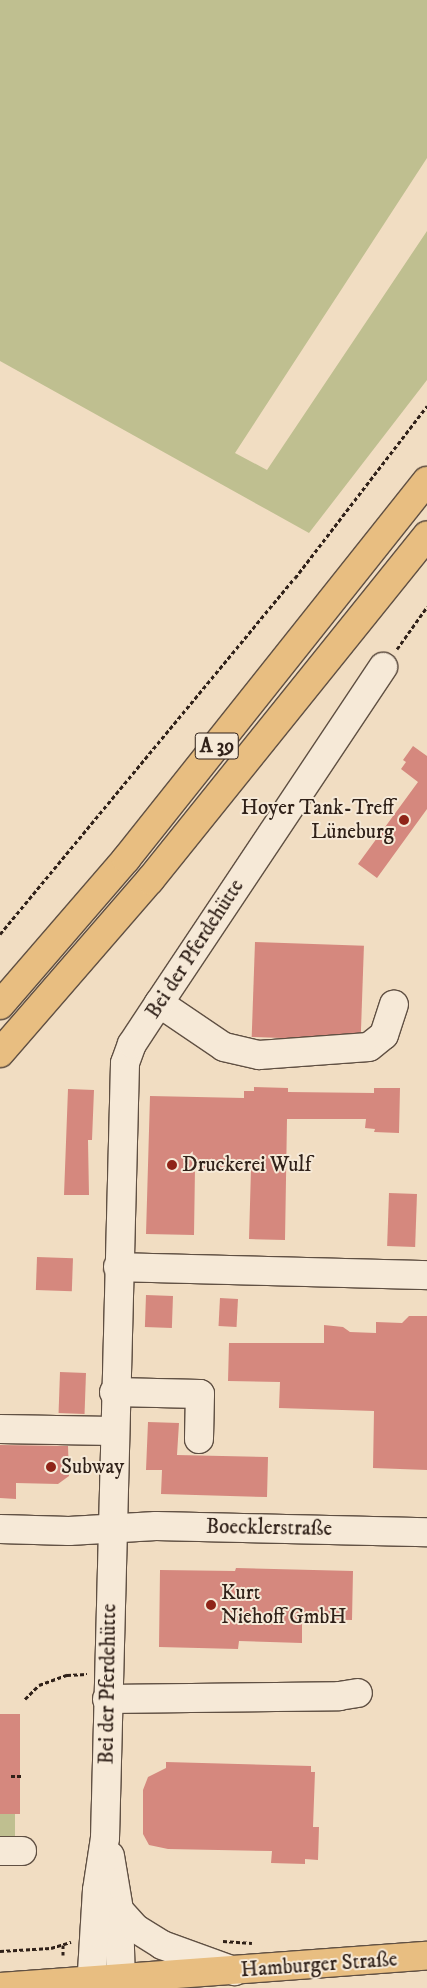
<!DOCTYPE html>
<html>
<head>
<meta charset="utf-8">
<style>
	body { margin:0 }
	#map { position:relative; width:427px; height:1988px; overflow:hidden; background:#f1ddc2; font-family:"IM FELL DW Pica",serif }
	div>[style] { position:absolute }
	.green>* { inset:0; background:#bfbf90; transform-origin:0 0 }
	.building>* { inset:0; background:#d5887e; transform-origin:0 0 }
	.path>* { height:3px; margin-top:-1.5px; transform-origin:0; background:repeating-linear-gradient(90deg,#302119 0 4px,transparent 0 6.5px) }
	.roads { filter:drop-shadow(1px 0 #605043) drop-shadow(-1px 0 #605043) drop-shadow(0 1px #605043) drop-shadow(0 -1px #605043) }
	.minor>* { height:28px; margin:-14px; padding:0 14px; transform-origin:14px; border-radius:14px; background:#f6e9d7 }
	.major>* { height:28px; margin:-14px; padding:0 14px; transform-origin:14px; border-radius:14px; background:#e8be81 }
	.highway>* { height:28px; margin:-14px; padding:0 14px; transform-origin:14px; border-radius:14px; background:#e8be81 }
	.dots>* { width:14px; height:14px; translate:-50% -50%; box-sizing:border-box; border:2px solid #f6e9d7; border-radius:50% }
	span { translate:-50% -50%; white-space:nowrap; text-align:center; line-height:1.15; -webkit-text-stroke:4px #f6e9d7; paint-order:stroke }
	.shield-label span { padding:1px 4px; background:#f6e9d7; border:1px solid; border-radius:4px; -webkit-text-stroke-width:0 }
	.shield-label { font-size:20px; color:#302119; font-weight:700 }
	.poi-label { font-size:21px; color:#302119 }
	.right { translate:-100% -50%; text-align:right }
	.left { translate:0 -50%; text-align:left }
	.street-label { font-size:21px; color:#302119 }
</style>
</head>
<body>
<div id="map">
	<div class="green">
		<div style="clip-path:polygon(0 0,427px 0,427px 158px,235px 453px,267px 470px,427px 231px,427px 380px,309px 533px,0 361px)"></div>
		<div style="left:0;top:1811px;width:15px;height:27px"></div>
	</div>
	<div class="building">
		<div style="clip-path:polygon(413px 746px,427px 756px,427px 809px,377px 878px,358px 864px,418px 782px,401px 769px,406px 762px,403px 760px)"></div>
		<div style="left:255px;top:942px;width:109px;height:95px;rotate:2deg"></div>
		<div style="clip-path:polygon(254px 1087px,288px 1088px,288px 1092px,374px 1093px,374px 1088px,400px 1088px,399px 1133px,374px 1132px,375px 1129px,365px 1128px,366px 1119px,287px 1119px,285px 1240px,249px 1239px,251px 1169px,195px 1168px,194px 1235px,146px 1234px,150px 1096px,244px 1098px,244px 1091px,254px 1091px)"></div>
		<div style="clip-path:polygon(68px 1089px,94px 1090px,92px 1140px,88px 1140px,89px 1195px,64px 1195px)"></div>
		<div style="left:389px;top:1193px;width:28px;height:53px;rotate:2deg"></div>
		<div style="left:37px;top:1257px;width:36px;height:33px;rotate:2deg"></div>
		<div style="left:146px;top:1295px;width:27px;height:32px;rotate:2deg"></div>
		<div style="left:220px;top:1298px;width:18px;height:28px;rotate:3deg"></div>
		<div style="clip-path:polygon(409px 1316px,427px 1316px,427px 1470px,373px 1468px,374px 1411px,279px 1408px,280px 1382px,228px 1381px,229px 1343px,324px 1343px,324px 1325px,343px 1327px,350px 1332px,376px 1333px,376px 1322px,402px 1323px)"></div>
		<div style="left:60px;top:1372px;width:26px;height:41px;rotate:2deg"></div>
		<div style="clip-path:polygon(148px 1422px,179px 1423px,177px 1455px,268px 1457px,267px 1497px,161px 1494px,162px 1470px,146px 1470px)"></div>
		<div style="clip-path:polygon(0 1445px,68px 1446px,69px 1476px,58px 1484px,16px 1483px,16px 1499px,0 1498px)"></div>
		<div style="clip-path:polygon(236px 1568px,353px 1571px,352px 1620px,302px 1619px,302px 1643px,239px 1641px,238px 1649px,159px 1647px,160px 1570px,235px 1571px)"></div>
		<div style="left:0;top:1714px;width:20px;height:100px"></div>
		<div style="clip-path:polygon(166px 1762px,311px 1766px,311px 1772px,315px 1772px,313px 1827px,319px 1827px,318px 1860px,305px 1859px,305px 1864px,271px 1863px,272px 1851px,168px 1849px,149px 1845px,143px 1834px,143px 1790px,148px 1777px,166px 1768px)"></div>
	</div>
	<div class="path">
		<div style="left:397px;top:649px;width:52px;rotate:-54.5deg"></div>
		<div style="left:0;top:934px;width:462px;rotate:-50.4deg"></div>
		<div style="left:295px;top:578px;width:217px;rotate:-52.5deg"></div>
		<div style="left:25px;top:1699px;width:20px;rotate:-45deg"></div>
		<div style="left:39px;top:1685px;width:30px;rotate:-20deg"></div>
		<div style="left:67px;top:1675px;width:20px;rotate:-3deg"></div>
		<div style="left:11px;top:1776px;width:12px"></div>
		<div style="left:223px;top:1941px;width:29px;rotate:4deg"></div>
		<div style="left:0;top:1951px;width:51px;rotate:-3.4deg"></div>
		<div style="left:51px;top:1948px;width:21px;rotate:-17deg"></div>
		<div style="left:63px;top:1955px;width:10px;rotate:-90deg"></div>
	</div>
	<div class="roads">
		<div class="minor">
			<div style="left:159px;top:1003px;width:78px;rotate:34.1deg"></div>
			<div style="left:224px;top:1047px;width:36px;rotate:13deg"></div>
			<div style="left:259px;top:1055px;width:110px;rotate:-4.2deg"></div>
			<div style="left:369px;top:1047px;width:19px;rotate:-39deg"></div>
			<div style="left:384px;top:1035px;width:32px;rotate:-72deg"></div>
			<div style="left:118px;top:1267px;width:309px;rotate:1.5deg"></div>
			<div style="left:114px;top:1392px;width:86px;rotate:1.3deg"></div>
			<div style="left:200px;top:1394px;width:45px;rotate:91.3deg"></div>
			<div style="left:0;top:1429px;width:113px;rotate:1deg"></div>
			<div style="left:0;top:1529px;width:69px;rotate:1.7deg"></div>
			<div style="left:69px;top:1531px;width:87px;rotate:-3.3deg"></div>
			<div style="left:156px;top:1526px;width:271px;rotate:1.3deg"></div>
			<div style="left:107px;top:1699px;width:232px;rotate:-0.7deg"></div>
			<div style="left:339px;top:1696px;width:19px;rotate:-9deg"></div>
			<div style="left:0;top:1851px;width:22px"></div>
			<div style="left:110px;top:1856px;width:55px;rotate:80.5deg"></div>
			<div style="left:119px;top:1910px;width:78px;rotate:88.5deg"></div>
			<div style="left:119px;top:1910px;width:24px;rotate:48deg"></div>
			<div style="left:135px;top:1928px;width:32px;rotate:32deg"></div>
			<div style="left:162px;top:1945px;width:77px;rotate:19.9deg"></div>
			<div style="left:91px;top:1988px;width:98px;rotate:-86.5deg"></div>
			<div style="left:97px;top:1890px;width:53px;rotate:-81.3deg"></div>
			<div style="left:105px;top:1838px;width:775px;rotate:-88.52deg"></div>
			<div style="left:125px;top:1063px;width:20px;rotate:-70deg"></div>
			<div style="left:132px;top:1044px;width:49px;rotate:-56.6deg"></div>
			<div style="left:159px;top:1003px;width:404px;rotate:-56.3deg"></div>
		</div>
		<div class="major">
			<div style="left:0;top:1987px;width:428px;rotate:-4.2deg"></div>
		</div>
		<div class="highway">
			<div style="left:0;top:1005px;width:193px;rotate:-49.2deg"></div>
			<div style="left:126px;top:859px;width:483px;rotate:-51.5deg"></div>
			<div style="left:0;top:1053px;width:229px;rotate:-49.1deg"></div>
			<div style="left:150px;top:880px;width:442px;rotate:-51.2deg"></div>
		</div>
	</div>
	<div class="dots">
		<div style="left:404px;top:820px;background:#8f2418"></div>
		<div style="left:172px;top:1165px;background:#8f2418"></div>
		<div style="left:51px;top:1467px;background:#8f2418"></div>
		<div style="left:211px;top:1605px;background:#8f2418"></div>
	</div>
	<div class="shield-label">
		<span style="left:217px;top:746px">A 39</span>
	</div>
	<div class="poi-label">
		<span class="right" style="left:394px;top:820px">Hoyer Tank-Treff<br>Lüneburg</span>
		<span class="left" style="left:182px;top:1165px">Druckerei Wulf</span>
		<span class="left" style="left:61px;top:1467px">Subway</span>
		<span class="left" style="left:221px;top:1605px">Kurt<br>Niehoff GmbH</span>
	</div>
	<div class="street-label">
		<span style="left:195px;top:949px;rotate:-57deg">Bei der Pferdehütte</span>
		<span style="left:269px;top:1528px;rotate:1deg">Boecklerstraße</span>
		<span style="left:108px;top:1684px;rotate:-89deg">Bei der Pferdehütte</span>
		<span style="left:319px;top:1965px;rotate:-4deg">Hamburger Straße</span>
	</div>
</div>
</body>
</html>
